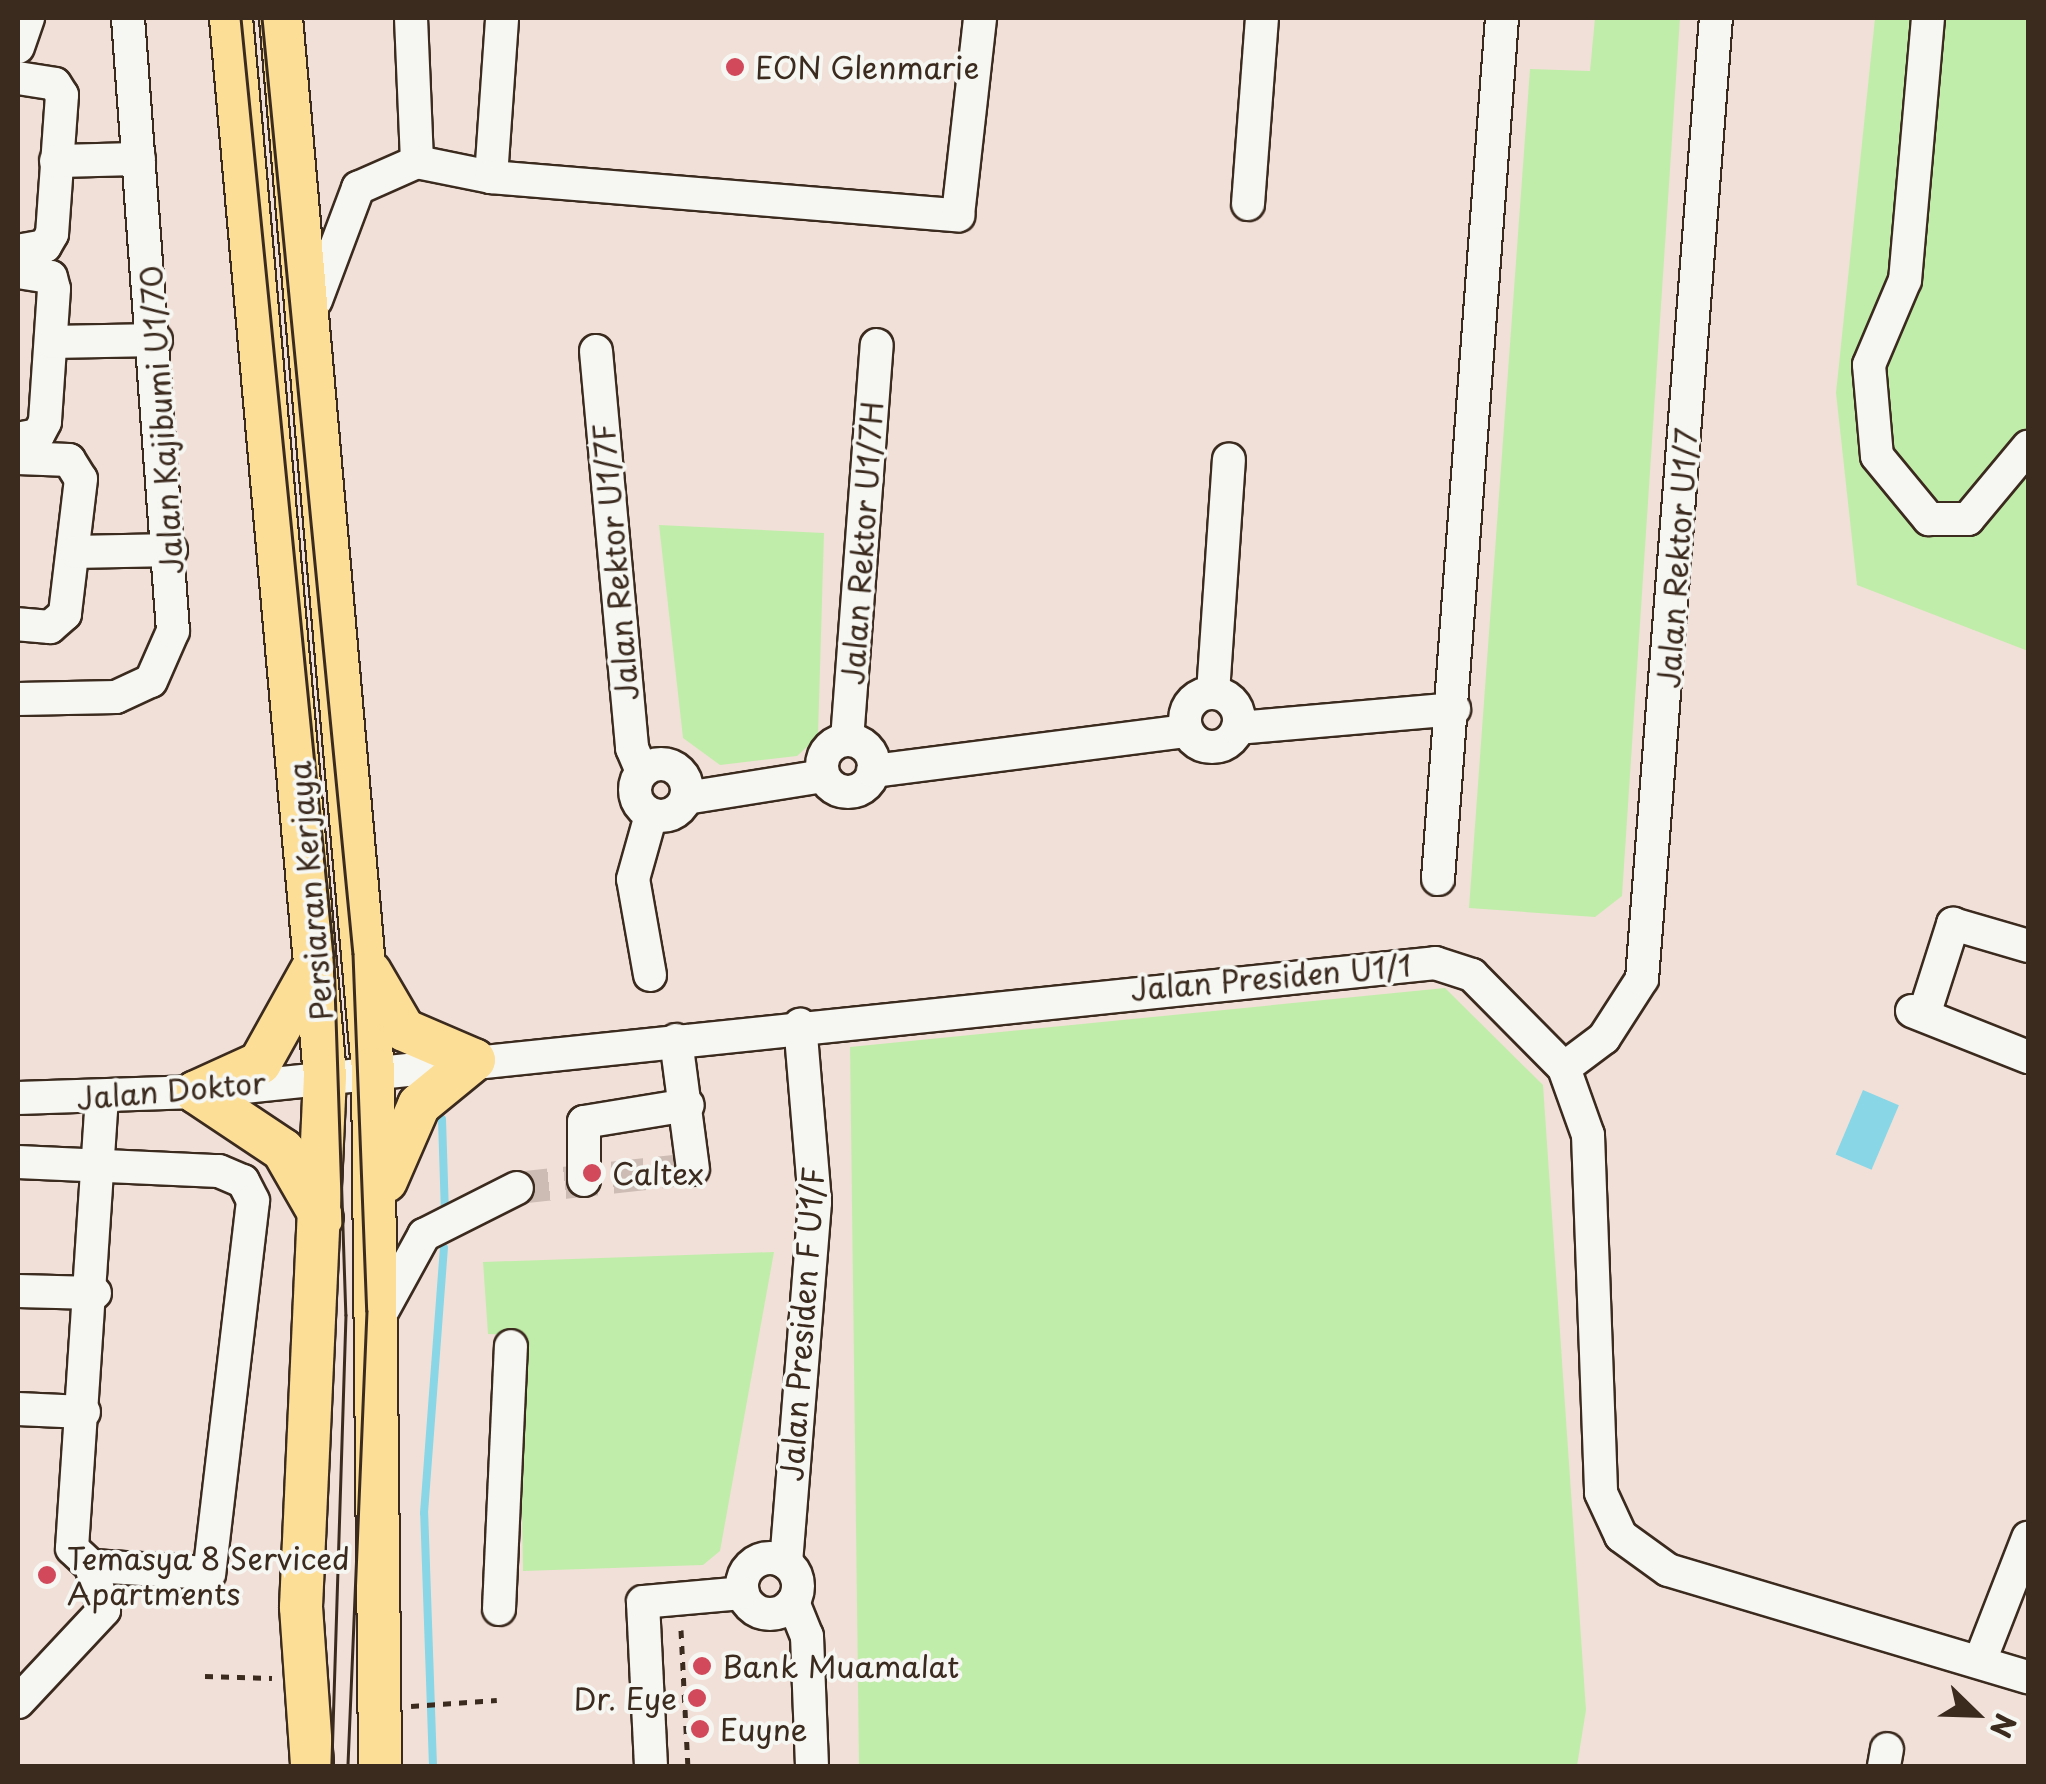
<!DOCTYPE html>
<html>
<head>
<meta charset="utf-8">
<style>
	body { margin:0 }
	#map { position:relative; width:2046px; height:1784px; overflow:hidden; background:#f1e0d8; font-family:"Playpen Sans",sans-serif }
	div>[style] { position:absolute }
	.green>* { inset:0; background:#c1edaa }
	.water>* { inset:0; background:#89d6e7; transform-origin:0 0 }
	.stream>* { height:8px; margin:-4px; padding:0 4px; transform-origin:4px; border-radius:4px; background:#89d6e7 }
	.minor-tunnel>* { height:32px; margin-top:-16px; transform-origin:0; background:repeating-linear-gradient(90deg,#cdbcb3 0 32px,transparent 0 48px) }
	.path>* { height:5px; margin-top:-2.5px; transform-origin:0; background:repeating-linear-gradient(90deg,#3b2a1e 0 8px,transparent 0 16px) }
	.roads { filter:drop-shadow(2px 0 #3b2a1e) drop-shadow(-2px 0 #3b2a1e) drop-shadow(0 2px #3b2a1e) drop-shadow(0 -2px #3b2a1e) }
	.minor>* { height:32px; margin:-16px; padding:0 16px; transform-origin:16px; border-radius:16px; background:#f6f6f2 }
	.minor>.ring { margin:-16px; padding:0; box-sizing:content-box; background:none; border:32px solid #f6f6f2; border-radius:50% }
	.major>* { height:42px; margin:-21px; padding:0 21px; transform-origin:21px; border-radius:21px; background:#fcde96 }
	.tram>* { height:2.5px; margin:-1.25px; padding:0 1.25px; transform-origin:1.25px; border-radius:1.25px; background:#3b2a1e }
	.dots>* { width:28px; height:28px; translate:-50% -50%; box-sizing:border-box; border:5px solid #f6f6f2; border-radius:50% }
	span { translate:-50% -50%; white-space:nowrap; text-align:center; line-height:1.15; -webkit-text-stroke:8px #f6f6f2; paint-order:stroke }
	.poi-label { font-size:30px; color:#3b2a1e }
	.left { translate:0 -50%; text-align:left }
	.right { translate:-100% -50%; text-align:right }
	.street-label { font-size:30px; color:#3b2a1e }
	.frame { position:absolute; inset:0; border:20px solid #3b2a1e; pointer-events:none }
	.north { position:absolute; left:1926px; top:1664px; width:100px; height:100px; -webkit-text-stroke:8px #f6f6f2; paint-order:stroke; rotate:113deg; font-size:28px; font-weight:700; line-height:40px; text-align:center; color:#3b2a1e }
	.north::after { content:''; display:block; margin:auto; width:35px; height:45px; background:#3b2a1e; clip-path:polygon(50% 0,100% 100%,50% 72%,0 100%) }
</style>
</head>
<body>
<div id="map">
	<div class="green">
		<div style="clip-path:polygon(1595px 18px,1680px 18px,1622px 896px,1595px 917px,1469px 908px,1530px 69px,1590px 71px)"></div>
		<div style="clip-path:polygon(1875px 18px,2028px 18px,2028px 651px,1857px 585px,1836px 393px)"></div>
		<div style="clip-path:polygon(659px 525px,824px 533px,818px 737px,797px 756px,720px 765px,683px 738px)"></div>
		<div style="clip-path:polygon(1445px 988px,1543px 1085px,1586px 1710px,1577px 1766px,859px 1766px,850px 1047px)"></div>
		<div style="clip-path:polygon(774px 1252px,720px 1551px,703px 1565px,523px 1571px,519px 1335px,488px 1334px,483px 1262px)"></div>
	</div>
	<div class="water">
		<div style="left:1863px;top:1090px;width:39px;height:70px;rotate:23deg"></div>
	</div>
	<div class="stream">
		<div style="left:442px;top:1119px;width:96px;rotate:88.2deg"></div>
		<div style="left:433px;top:1766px;width:253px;rotate:-92deg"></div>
		<div style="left:424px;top:1513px;width:266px;rotate:-85.7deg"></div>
	</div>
	<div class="minor-tunnel">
		<div style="left:517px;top:1188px;width:177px;rotate:-6.2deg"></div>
	</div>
	<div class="path">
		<div style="left:681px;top:1630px;width:136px;rotate:87.1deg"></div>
		<div style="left:205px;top:1676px;width:67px;rotate:1.7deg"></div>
		<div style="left:411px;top:1706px;width:86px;rotate:-4deg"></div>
	</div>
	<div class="roads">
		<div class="minor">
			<div style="left:411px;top:18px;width:144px;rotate:87.6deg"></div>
			<div style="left:1928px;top:18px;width:263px;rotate:95deg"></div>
			<div style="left:1905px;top:280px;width:92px;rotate:113deg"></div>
			<div style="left:1869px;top:365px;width:91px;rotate:85deg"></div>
			<div style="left:1877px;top:456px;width:82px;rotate:50.5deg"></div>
			<div style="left:1929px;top:519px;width:39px"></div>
			<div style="left:1968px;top:519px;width:94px;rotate:-50.2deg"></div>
			<div style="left:18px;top:47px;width:31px;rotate:-71deg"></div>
			<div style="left:18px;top:78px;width:37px;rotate:9deg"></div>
			<div style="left:55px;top:84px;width:13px;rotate:58deg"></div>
			<div style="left:62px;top:95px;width:139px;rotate:94.1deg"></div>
			<div style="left:52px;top:234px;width:14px;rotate:120deg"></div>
			<div style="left:45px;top:246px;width:27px;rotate:170deg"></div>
			<div style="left:56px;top:161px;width:83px;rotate:-1.4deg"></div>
			<div style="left:491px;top:177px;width:159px;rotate:-86deg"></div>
			<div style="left:1248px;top:204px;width:187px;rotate:-85.7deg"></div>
			<div style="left:18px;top:272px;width:33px;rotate:9deg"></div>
			<div style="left:51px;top:277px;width:12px;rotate:76deg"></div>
			<div style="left:54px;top:289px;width:133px;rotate:93.9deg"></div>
			<div style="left:45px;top:422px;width:15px;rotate:118deg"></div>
			<div style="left:38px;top:435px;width:20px;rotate:169deg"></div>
			<div style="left:316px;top:300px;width:120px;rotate:-69.4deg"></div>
			<div style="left:358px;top:188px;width:64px;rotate:-23.8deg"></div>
			<div style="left:417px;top:162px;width:76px;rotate:11.5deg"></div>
			<div style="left:491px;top:177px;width:469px;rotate:4.7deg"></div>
			<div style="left:958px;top:215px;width:198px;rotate:-83.6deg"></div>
			<div style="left:53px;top:342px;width:103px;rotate:-1.1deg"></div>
			<div style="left:596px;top:351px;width:399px;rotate:84.8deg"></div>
			<div style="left:632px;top:748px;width:25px;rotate:67deg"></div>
			<div style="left:18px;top:458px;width:51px;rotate:2.2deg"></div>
			<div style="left:69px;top:460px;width:22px;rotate:58deg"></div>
			<div style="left:81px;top:479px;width:136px;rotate:96.8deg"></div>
			<div style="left:65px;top:614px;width:20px;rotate:139deg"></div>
			<div style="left:50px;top:627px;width:32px;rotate:-175deg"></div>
			<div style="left:76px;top:552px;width:95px;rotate:-1.2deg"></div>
			<div class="ring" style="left:1185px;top:693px;width:22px;height:22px"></div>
			<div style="left:1213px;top:693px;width:234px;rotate:-86.1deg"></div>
			<div style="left:18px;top:699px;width:98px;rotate:-1.2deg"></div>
			<div style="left:116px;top:697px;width:38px;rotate:-25deg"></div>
			<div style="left:151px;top:681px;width:55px;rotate:-66.3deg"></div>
			<div style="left:173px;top:631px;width:615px;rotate:-94.2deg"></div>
			<div style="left:1238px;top:728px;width:217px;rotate:-5deg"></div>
			<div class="ring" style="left:822px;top:740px;width:20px;height:20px"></div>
			<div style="left:847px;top:740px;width:396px;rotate:-85.7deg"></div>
			<div class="ring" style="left:635px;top:764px;width:20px;height:20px"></div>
			<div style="left:873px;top:771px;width:316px;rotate:-7.3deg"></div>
			<div style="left:686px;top:798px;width:139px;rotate:-9.1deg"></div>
			<div style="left:1438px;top:879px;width:863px;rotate:-85.75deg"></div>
			<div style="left:650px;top:975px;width:97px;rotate:-100deg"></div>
			<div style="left:633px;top:879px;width:66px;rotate:-74.3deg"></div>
			<div style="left:1912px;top:1011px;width:125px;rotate:21.6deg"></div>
			<div style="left:1924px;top:1015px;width:96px;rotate:-72.3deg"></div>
			<div style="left:1953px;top:924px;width:78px;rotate:16.3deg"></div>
			<div style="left:676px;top:1040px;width:130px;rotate:82.5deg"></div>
			<div style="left:1564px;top:1068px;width:50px;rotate:-36.9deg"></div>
			<div style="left:1604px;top:1038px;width:70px;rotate:-57.2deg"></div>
			<div style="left:1642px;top:979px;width:964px;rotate:-85.6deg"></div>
			<div style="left:18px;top:1098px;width:178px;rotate:-1.9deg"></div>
			<div style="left:196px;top:1092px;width:1246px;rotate:-5.94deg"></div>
			<div style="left:1435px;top:963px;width:39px;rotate:18deg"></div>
			<div style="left:1472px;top:975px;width:131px;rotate:45.3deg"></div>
			<div style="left:1564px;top:1068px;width:71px;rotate:70.3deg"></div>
			<div style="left:1588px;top:1135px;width:358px;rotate:87.9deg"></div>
			<div style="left:1601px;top:1493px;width:47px;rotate:65.1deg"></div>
			<div style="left:1621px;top:1536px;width:58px;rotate:35.9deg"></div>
			<div style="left:1668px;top:1570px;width:376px;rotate:16.6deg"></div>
			<div style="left:18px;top:1162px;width:201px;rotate:2.6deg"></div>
			<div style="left:219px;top:1171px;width:26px;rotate:23deg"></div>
			<div style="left:243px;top:1181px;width:22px;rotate:63deg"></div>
			<div style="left:253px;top:1201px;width:375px;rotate:96.7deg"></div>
			<div style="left:209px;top:1573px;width:118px;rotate:-176.6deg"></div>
			<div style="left:584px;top:1180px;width:58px;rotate:-90deg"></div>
			<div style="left:584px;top:1122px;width:105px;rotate:-9.3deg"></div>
			<div style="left:18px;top:1291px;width:77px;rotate:1.5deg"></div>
			<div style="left:379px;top:1317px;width:94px;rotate:-61.2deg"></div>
			<div style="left:424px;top:1235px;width:104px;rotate:-26.8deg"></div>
			<div style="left:18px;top:1409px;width:66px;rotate:2.6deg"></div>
			<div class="ring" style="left:742px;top:1558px;width:24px;height:24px"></div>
			<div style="left:786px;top:1563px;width:362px;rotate:-85.4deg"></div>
			<div style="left:815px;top:1202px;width:178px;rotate:-94.8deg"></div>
			<div style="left:793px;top:1602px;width:37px;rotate:68deg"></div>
			<div style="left:807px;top:1636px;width:130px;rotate:87.8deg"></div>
			<div style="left:499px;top:1609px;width:263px;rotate:-87.4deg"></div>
			<div style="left:1982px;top:1656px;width:127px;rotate:-68.7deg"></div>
			<div style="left:18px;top:1702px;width:126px;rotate:-46.9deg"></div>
			<div style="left:104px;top:1610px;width:46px;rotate:-106.5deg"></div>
			<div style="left:91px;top:1566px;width:26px;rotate:-137deg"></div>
			<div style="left:72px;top:1548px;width:449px;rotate:-86.2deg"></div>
			<div style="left:651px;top:1766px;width:164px;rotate:-92.8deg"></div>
			<div style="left:643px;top:1602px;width:100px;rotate:-5.1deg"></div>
			<div style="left:1884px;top:1766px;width:17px;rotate:-80deg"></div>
		</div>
		<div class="major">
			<div style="left:231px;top:18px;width:1062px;rotate:84.92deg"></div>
			<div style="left:325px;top:1076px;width:532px;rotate:92.59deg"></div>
			<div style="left:301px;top:1607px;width:159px;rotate:86deg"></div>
			<div style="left:281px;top:18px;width:1055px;rotate:85deg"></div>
			<div style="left:373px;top:1069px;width:697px;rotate:89.42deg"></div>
			<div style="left:370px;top:972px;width:67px;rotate:59.6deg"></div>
			<div style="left:404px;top:1030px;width:76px;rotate:23.2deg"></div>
			<div style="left:196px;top:1092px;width:70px;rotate:-24.4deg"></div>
			<div style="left:260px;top:1063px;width:111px;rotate:-60.9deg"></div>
			<div style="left:196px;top:1092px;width:105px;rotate:33.7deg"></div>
			<div style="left:283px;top:1150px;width:78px;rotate:60.2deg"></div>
			<div style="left:386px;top:1181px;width:83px;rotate:-66.5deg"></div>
			<div style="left:419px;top:1105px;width:71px;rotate:-39.3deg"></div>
		</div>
	</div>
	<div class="tram">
		<div style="left:241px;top:18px;width:944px;rotate:84.34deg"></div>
		<div style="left:334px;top:957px;width:358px;rotate:88.1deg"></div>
		<div style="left:346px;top:1315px;width:451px;rotate:91.8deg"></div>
		<div style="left:262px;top:18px;width:940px;rotate:84.45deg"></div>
		<div style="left:353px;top:954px;width:357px;rotate:87.8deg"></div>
		<div style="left:367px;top:1311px;width:455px;rotate:92.4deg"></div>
	</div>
	<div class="dots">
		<div style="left:735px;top:67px;background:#d1495b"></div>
		<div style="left:592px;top:1173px;background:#d1495b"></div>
		<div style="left:47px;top:1575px;background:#d1495b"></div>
		<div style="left:702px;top:1666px;background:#d1495b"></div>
		<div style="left:697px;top:1698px;background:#d1495b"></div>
		<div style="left:700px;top:1729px;background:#d1495b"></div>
	</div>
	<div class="poi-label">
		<span class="left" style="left:755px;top:67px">EON Glenmarie</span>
		<span class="left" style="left:612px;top:1173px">Caltex</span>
		<span class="left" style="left:67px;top:1575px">Temasya 8 Serviced<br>Apartments</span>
		<span class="left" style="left:722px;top:1666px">Bank Muamalat</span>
		<span class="right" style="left:677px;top:1698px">Dr. Eye</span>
		<span class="left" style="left:720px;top:1729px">Euyne</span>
	</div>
	<div class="street-label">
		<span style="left:161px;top:420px;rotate:-94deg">Jalan Kajibumi U1/70</span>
		<span style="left:862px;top:543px;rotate:-86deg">Jalan Rektor U1/7H</span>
		<span style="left:1677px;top:558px;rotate:-86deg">Jalan Rektor U1/7</span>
		<span style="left:615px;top:562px;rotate:-95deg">Jalan Rektor U1/7F</span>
		<span style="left:310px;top:891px;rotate:-95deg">Persiaran Kerjaya</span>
		<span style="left:1271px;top:977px;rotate:-5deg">Jalan Presiden U1/1</span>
		<span style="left:171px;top:1090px;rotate:-5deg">Jalan Doktor</span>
		<span style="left:802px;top:1324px;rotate:-86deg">Jalan Presiden F U1/F</span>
	</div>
	<div class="frame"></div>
	<div class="north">N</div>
</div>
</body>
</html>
